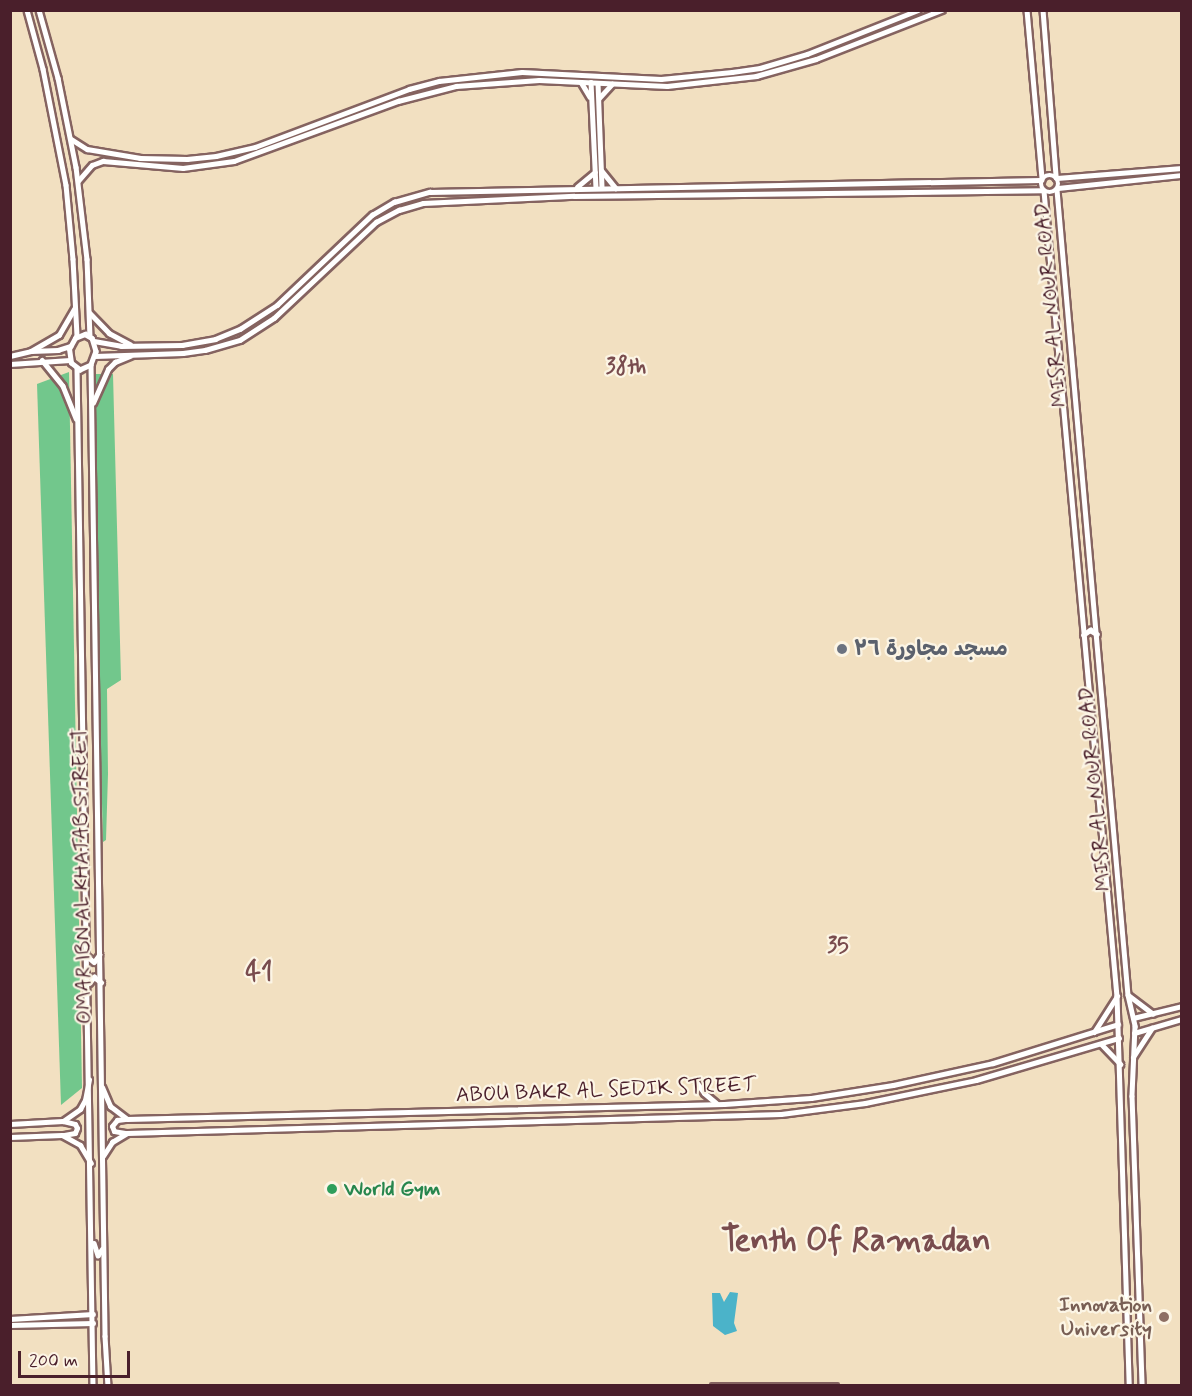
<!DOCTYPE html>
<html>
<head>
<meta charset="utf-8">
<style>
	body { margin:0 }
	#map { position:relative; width:1192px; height:1396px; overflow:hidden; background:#f2e0c1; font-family:Mynerve,"Playpen Sans Arabic",sans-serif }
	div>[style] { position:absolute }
	.green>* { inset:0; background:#72c78c }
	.water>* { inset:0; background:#4bb3c9 }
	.roads { filter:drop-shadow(2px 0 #856360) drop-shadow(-2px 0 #856360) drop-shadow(0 2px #856360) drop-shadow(0 -2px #856360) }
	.tertiary>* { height:4.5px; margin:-2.25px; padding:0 2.25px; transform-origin:2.25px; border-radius:2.25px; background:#fff }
	.tertiary>.ring { margin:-2.25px; padding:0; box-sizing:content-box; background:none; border:4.5px solid #fff; border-radius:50% }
	.secondary>* { height:5px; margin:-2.5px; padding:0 2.5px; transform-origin:2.5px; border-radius:2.5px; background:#fff }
	.dots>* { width:16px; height:16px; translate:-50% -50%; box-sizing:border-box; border:3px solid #fcf5e5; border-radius:50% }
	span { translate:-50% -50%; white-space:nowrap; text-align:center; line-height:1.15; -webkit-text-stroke:4.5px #fcf5e5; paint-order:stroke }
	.street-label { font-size:21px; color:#4a1f2b }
	.worship-label { font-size:21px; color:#5b616d; font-weight:700 }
	.left { translate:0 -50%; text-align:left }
	.leisure-label { font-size:21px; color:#27864d; font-weight:700 }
	.education-label { font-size:21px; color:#785e54; font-weight:700 }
	.right { translate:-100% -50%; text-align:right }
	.neighbourhood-label { font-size:22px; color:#794c4e; font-weight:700 }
	.district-label { font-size:27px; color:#794c4e; font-weight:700 }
	.town-label { font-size:33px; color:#794c4e; font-weight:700 }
	.frame { position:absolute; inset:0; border:12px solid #4a1f2b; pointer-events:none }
	.scale { position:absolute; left:18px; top:1351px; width:112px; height:27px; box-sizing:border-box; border:3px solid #4a1f2b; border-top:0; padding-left:8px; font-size:18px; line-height:21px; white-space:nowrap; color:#4a1f2b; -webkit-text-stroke:4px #fcf5e5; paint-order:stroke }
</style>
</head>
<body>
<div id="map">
	<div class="green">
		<div style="clip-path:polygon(69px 372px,82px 1088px,61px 1105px,37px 384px)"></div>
		<div style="clip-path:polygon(91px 374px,113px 374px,121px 680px,107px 689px,108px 774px,106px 840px,103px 842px)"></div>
	</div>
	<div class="water">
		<div style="clip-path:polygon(730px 1292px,738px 1293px,734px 1323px,737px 1331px,725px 1335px,713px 1326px,712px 1293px,720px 1293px,724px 1302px)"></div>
	</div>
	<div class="roads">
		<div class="tertiary">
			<div style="left:27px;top:10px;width:61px;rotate:74.8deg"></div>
			<div style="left:43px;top:69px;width:118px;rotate:78.8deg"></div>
			<div style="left:66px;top:185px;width:74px;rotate:84.6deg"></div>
			<div style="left:73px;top:259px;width:77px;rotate:87deg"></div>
			<div style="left:39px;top:10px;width:71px;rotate:74.4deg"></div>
			<div style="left:58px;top:78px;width:91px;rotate:78.6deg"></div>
			<div style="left:76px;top:167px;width:93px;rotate:83.2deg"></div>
			<div style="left:87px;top:259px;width:77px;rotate:87.8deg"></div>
			<div style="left:1027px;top:10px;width:170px;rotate:84.9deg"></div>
			<div style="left:1043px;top:10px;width:168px;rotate:85.5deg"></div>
			<div style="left:581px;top:82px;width:17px;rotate:59deg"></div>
			<div style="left:591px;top:82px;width:106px;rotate:87.3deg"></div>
			<div style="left:598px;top:83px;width:105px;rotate:87.8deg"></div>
			<div style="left:599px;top:98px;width:19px;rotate:-47deg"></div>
			<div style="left:71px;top:139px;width:19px;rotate:32deg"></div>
			<div style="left:87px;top:149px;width:54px;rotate:9.6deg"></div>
			<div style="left:140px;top:158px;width:47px;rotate:1.2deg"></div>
			<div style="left:187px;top:159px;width:29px;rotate:-6deg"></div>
			<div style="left:216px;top:156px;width:40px;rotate:-13deg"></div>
			<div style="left:255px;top:147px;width:165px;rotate:-20.6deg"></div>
			<div style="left:409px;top:89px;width:31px;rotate:-15deg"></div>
			<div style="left:439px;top:81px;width:83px;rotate:-6.2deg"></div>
			<div style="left:522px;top:72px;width:139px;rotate:2.9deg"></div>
			<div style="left:661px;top:79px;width:71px;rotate:-5.6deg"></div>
			<div style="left:732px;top:72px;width:28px;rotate:-8deg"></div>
			<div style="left:760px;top:68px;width:49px;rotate:-16.6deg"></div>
			<div style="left:807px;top:54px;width:119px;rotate:-21.6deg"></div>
			<div style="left:602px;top:171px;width:22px;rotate:51deg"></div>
			<div class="ring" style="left:1041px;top:175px;width:13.5px;height:13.5px"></div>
			<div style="left:1057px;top:178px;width:125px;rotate:-4.6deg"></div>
			<div style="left:78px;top:181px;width:21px;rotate:-49deg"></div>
			<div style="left:92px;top:165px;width:12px;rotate:-20deg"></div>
			<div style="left:103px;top:161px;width:80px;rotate:5deg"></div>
			<div style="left:183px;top:168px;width:51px;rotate:-7.8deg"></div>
			<div style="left:234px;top:161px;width:175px;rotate:-20.1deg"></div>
			<div style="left:398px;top:101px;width:60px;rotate:-14.5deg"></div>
			<div style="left:456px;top:86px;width:83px;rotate:-4.1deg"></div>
			<div style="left:539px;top:80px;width:128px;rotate:2.7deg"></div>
			<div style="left:667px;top:86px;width:90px;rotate:-6.4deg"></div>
			<div style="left:756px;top:76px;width:62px;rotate:-15.8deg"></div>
			<div style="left:816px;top:59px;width:135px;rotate:-21.3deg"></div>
			<div style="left:577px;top:187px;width:23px;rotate:-40deg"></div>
			<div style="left:1058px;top:188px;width:125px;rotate:-6deg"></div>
			<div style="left:1057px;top:190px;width:808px;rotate:84.96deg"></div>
			<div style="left:1128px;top:995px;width:32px;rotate:77deg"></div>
			<div style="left:1135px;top:1026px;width:70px;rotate:92.5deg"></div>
			<div style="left:1132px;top:1096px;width:290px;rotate:88deg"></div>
			<div style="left:1044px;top:191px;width:808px;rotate:84.82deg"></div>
			<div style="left:1117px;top:996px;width:390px;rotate:88.2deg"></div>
			<div style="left:90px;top:313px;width:28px;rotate:46deg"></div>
			<div style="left:109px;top:333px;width:24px;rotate:28deg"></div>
			<div style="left:85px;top:334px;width:8px;rotate:30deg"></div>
			<div style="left:92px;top:338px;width:14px;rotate:73deg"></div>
			<div style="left:96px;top:351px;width:15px;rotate:110deg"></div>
			<div style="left:91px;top:365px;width:12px;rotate:156deg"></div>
			<div style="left:80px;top:370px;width:11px;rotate:-142deg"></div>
			<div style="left:71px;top:363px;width:14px;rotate:-98deg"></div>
			<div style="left:69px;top:349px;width:13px;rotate:-61deg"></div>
			<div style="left:75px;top:338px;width:11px;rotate:-22deg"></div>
			<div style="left:94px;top:341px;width:27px;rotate:10deg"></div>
			<div style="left:121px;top:346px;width:61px;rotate:-0.9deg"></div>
			<div style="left:182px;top:345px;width:34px;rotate:-10deg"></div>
			<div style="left:215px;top:339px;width:27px;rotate:-22deg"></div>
			<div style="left:240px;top:329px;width:44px;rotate:-33deg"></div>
			<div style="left:277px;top:305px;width:131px;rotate:-43.5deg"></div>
			<div style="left:372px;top:215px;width:26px;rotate:-31deg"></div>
			<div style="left:394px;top:202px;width:37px;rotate:-16deg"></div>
			<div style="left:430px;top:192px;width:611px;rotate:-1.13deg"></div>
			<div style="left:31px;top:351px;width:32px;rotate:-30deg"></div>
			<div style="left:59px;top:335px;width:30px;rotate:-60deg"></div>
			<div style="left:10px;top:356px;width:22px;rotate:-13deg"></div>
			<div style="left:31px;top:351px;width:27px;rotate:-2deg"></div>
			<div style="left:58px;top:350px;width:13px;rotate:-18deg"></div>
			<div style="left:95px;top:356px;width:88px;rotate:-2deg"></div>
			<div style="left:183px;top:353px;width:22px;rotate:-8deg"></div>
			<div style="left:205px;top:350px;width:36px;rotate:-16deg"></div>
			<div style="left:240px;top:340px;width:40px;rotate:-32.9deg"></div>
			<div style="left:274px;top:318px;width:140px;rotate:-43.3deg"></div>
			<div style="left:376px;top:222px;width:26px;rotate:-28deg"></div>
			<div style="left:399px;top:210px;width:25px;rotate:-16deg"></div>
			<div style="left:423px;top:203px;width:151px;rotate:-2.7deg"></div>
			<div style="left:574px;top:196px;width:468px;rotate:-0.7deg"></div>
			<div style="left:42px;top:360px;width:33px;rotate:51deg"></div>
			<div style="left:63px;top:386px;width:35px;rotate:68deg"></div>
			<div style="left:10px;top:364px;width:60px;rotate:-3.8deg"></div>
			<div style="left:91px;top:365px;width:971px;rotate:89.17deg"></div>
			<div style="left:105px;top:1336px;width:50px;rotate:86.6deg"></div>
			<div style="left:77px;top:368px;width:1018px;rotate:89.1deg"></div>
			<div style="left:93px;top:403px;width:37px;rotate:-66deg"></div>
			<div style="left:108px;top:369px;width:10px;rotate:-45deg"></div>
			<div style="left:115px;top:362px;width:16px;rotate:-22deg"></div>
			<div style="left:1083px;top:635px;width:9px;rotate:-36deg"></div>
			<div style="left:1090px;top:630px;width:8px;rotate:30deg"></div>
			<div style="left:87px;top:956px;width:9px;rotate:41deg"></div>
			<div style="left:94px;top:962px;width:9px;rotate:-54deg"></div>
			<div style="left:89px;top:983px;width:8px;rotate:-50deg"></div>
			<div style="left:94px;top:977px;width:9px;rotate:36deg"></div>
			<div style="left:94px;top:1243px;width:13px;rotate:72deg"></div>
			<div style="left:98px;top:1255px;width:7px;rotate:-56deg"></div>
			<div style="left:10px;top:1319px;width:83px;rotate:-3.4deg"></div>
			<div style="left:10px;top:1325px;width:83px;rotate:-1.4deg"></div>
			<div style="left:713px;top:1386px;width:123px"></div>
		</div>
		<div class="secondary">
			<div style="left:1128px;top:995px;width:31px;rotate:37deg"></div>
			<div style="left:1133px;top:1018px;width:50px;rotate:-13.8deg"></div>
			<div style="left:1094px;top:1032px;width:43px;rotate:-57.4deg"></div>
			<div style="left:1134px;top:1033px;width:50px;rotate:-16.3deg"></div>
			<div style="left:1101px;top:1044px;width:28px;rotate:46deg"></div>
			<div style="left:1133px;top:1057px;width:35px;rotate:-57deg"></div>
			<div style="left:697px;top:1083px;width:12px;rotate:55deg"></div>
			<div style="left:704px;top:1093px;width:16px;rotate:40deg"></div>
			<div style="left:102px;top:1087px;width:21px;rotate:67deg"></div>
			<div style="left:110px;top:1106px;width:21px;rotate:37deg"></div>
			<div style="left:127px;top:1119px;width:597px;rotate:-1.44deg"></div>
			<div style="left:724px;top:1104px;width:87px;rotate:-3.9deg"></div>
			<div style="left:811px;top:1098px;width:83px;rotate:-9deg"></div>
			<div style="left:893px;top:1085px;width:102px;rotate:-12.4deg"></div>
			<div style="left:993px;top:1063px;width:131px;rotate:-17.3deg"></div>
			<div style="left:63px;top:1121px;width:12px;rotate:14deg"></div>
			<div style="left:75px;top:1124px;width:4px;rotate:63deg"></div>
			<div style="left:77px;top:1128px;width:5px;rotate:112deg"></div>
			<div style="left:75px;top:1133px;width:11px;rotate:170deg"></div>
			<div style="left:10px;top:1124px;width:53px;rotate:-3.2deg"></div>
			<div style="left:63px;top:1121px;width:21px;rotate:-35deg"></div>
			<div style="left:80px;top:1109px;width:10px;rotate:-61deg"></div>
			<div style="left:85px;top:1100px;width:21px;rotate:-79deg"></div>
			<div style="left:125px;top:1133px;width:11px;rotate:-170deg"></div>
			<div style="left:114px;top:1131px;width:5px;rotate:-112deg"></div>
			<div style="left:112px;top:1126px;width:8px;rotate:-50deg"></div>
			<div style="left:117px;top:1120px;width:8px;rotate:-7deg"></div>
			<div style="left:10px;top:1137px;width:52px;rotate:-2.2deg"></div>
			<div style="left:62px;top:1135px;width:21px;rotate:29deg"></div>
			<div style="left:80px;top:1145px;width:21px;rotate:59deg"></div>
			<div style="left:103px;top:1156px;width:17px;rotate:-57deg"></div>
			<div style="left:112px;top:1142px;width:17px;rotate:-31deg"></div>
			<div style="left:127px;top:1133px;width:654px;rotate:-1.66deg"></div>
			<div style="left:781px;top:1114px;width:85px;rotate:-7.5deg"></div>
			<div style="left:865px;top:1103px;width:113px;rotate:-11.7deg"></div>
			<div style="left:976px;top:1080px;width:149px;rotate:-16.4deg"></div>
		</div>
	</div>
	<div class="dots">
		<div style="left:842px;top:649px;background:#6b7280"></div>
		<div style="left:332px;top:1189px;background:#2e9e5b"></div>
		<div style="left:1164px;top:1317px;background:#8d6e63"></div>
	</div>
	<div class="street-label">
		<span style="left:1051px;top:305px;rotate:-95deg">MISR AL NOUR ROAD</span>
		<span style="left:1095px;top:789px;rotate:-95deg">MISR AL NOUR ROAD</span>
		<span style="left:82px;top:876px;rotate:-91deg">OMAR IBN AL KHATAB STREET</span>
		<span style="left:606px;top:1090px;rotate:-2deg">ABOU BAKR AL SEDIK STREET</span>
	</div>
	<div class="worship-label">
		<span class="left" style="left:854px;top:649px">مسجد مجاورة ٣٦</span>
	</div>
	<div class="leisure-label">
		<span class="left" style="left:344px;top:1189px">World Gym</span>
	</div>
	<div class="education-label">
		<span class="right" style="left:1152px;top:1317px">Innovation<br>University</span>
	</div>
	<div class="neighbourhood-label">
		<span style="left:626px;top:368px">38th</span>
		<span style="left:838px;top:947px">35</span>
	</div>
	<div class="district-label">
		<span style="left:259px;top:973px">41</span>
	</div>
	<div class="town-label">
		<span style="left:856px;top:1242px">Tenth Of Ramadan</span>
	</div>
	<div class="frame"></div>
	<div class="scale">200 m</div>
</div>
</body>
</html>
